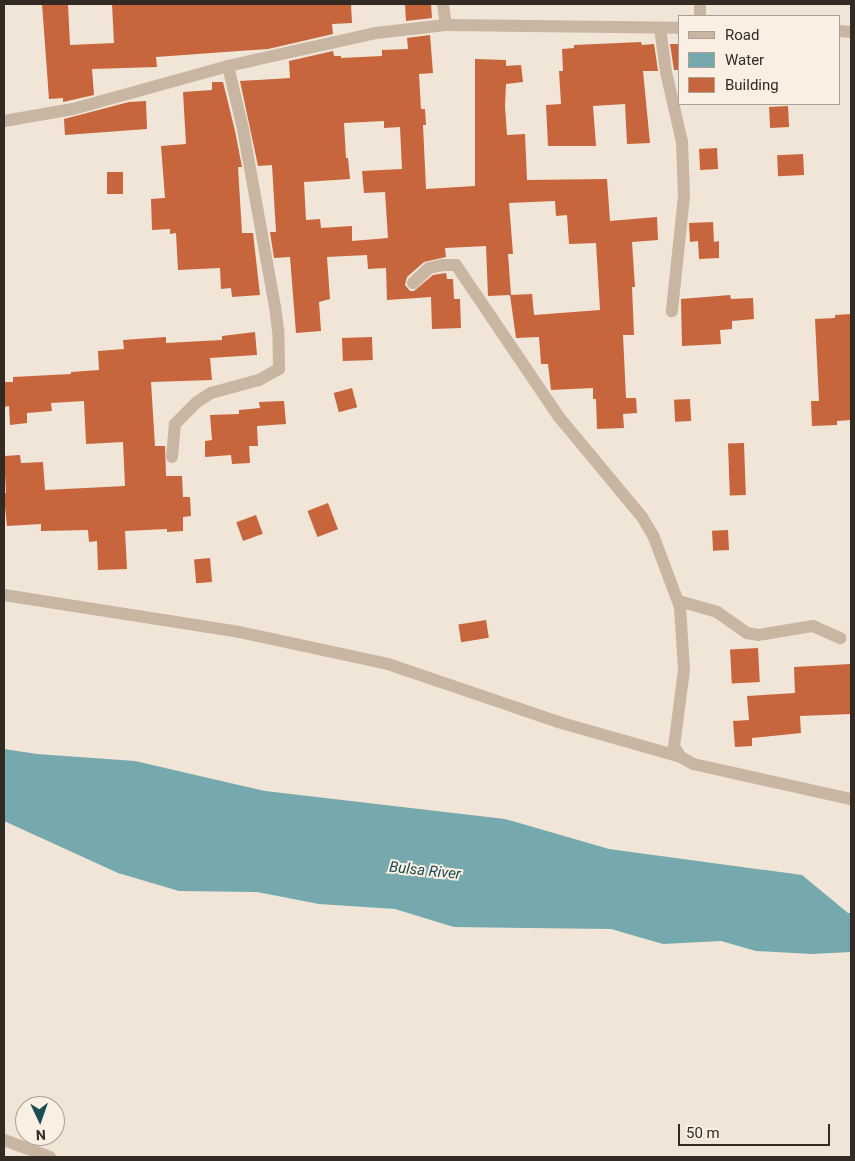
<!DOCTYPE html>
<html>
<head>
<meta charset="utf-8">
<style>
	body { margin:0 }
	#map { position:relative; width:855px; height:1161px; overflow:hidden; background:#f0e5d6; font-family:Roboto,sans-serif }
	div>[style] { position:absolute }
	.water>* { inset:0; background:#75a9ad }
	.building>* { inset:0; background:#c7653d; transform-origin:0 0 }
	.street>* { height:12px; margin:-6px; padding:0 6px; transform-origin:6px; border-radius:6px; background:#c8b5a2 }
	span { translate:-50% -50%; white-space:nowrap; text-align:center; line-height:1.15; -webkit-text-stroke:4px #f9efe2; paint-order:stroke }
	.water-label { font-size:15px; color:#1a4d54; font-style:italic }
	.frame { position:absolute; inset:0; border:5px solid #332a24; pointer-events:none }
	.legend { position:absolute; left:678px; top:15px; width:162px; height:90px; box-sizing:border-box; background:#f9efe2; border:1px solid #aaa096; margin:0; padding:6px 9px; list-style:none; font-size:15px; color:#332a24 }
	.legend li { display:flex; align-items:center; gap:10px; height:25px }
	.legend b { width:25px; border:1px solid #aaa096 }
	.north { position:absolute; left:15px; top:1096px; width:50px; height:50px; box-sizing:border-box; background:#f9efe2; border:1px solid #aaa096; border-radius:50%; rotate:177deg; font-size:14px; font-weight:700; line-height:20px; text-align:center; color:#332a24 }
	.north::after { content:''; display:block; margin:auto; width:18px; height:22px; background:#1a4d54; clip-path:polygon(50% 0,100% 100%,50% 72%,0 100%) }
	.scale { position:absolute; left:678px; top:1124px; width:152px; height:22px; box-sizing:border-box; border:2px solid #332a24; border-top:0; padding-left:6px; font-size:15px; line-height:18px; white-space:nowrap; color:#332a24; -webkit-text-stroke:4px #f9efe2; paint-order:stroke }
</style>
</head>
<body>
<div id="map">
	<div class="water">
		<div style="clip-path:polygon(4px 749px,37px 754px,135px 761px,265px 791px,505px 819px,609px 849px,802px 875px,848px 913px,851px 913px,851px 952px,812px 954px,756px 951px,721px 941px,663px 944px,611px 929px,454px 927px,395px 909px,319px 904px,257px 892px,179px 891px,118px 873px,4px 821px)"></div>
	</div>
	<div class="building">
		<div style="clip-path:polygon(42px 4px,68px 4px,70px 45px,114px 43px,112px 4px,351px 4px,352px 23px,332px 24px,333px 34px,268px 49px,156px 57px,157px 67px,92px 69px,94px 95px,63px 102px,63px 98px,49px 99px)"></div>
		<div style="clip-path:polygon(405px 4px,431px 4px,432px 18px,406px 21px)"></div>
		<div style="clip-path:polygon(evenodd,430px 35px,433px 73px,419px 74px,421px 109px,425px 109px,426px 125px,423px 125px,426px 189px,475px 186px,475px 59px,506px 60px,506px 66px,521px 65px,523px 82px,506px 84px,505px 106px,507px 135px,525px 134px,527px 180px,607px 179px,610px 221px,657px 217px,658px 240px,632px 242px,635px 287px,632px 287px,634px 335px,623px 335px,626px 398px,636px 398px,637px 413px,623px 414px,624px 428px,597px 429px,596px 399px,593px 399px,593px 388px,551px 390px,548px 364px,541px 364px,539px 337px,516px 338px,510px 295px,532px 294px,534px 315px,600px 310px,596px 243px,569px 244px,567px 215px,556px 216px,555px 201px,509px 203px,513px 254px,508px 254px,511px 295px,488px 296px,486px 246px,445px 248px,446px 257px,424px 262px,407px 277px,405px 285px,410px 291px,414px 291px,433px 275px,446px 273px,447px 279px,453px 279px,454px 299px,460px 299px,461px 328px,432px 329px,431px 297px,387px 300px,386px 268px,368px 269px,367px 255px,327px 257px,330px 299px,319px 302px,321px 331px,296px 333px,290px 257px,274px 258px,270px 232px,276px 232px,272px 165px,258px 166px,240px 81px,290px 78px,289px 61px,333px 51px,334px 56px,341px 56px,341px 58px,382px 56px,382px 50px,408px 49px,407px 38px,430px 35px,384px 121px,384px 128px,400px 127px,402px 169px,362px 171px,364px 193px,385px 192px,388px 238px,352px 241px,352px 226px,321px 228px,320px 219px,306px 220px,304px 182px,350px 179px,348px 158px,346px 158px,344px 123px,384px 121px)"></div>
		<div style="clip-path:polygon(641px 42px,642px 45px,654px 44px,658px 71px,643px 71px,650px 143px,627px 144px,625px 104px,593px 106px,596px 146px,548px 146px,546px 105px,561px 104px,559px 71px,563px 71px,562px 49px,574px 48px,574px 45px)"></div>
		<div style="clip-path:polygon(670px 44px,679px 44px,679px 70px,674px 70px)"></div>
		<div style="clip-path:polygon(212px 82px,223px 82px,235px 131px,242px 167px,238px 167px,242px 233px,253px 233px,260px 295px,232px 297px,231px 288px,221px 289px,220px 268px,178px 270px,176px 233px,170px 234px,170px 229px,152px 230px,151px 199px,165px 198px,161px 146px,186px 144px,183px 92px,212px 90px)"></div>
		<div style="clip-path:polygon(146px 101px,147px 129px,65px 135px,64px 119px,129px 102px)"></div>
		<div style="left:788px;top:106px;width:21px;height:19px;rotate:87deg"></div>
		<div style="left:717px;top:148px;width:21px;height:18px;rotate:87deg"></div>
		<div style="left:803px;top:154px;width:21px;height:26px;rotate:87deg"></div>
		<div style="left:107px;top:172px;width:16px;height:22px"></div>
		<div style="clip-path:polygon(713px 222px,714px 242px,719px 241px,719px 258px,699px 259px,698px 241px,690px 242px,689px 223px)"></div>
		<div style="clip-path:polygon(730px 295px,731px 299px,753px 298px,754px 319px,732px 321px,732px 329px,720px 330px,721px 344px,682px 346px,681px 299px)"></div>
		<div style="clip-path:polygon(851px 314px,851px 420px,837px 421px,837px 425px,812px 426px,811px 401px,819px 401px,815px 319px,835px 318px,835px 315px)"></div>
		<div style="clip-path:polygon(255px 332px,257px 355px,210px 358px,212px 380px,151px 382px,155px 446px,165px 446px,166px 476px,182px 476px,183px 497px,190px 497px,191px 516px,183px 517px,183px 531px,167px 532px,167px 529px,125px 531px,127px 569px,98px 570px,97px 541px,89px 542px,88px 530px,41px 531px,41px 524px,7px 526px,4px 497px,4px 493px,6px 493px,4px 456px,20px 455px,21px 463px,43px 462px,45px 490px,125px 486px,123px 442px,86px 444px,84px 401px,51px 403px,52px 411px,27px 413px,27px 423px,10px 425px,9px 406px,4px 407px,4px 382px,13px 382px,13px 377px,71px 374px,71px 372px,99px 370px,98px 351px,124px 349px,123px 340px,166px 337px,166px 343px,222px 340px,222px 336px)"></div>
		<div style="left:372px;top:337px;width:23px;height:30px;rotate:88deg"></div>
		<div style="left:352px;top:388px;width:20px;height:19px;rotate:75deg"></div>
		<div style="left:690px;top:399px;width:22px;height:16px;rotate:87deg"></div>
		<div style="clip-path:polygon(284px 401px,286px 424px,257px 426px,258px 446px,249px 446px,250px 463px,232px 464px,231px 455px,205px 457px,205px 441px,212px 440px,210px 415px,239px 414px,239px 410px,260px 408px,259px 402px)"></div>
		<div style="left:744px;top:443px;width:52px;height:16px;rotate:88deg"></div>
		<div style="left:328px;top:503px;width:28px;height:22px;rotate:69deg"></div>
		<div style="left:256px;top:515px;width:20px;height:21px;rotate:70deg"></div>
		<div style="left:728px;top:530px;width:20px;height:16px;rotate:87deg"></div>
		<div style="left:210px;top:558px;width:24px;height:16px;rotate:85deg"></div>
		<div style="left:486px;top:620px;width:18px;height:28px;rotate:81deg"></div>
		<div style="left:758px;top:648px;width:34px;height:28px;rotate:87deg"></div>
		<div style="clip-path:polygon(851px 664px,851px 714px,800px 716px,801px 733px,752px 738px,752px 746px,735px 747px,733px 721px,749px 720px,747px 696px,795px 693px,794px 667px)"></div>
	</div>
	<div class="street">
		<div style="left:443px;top:4px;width:21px;rotate:82deg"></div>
		<div style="left:700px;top:16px;width:12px;rotate:-90deg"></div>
		<div style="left:660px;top:28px;width:44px;rotate:82.2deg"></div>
		<div style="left:666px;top:72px;width:72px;rotate:77.1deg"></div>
		<div style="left:682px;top:142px;width:54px;rotate:87.9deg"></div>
		<div style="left:684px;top:196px;width:116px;rotate:96deg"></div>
		<div style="left:839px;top:31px;width:12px;rotate:5deg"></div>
		<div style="left:4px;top:121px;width:70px;rotate:-9.9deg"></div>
		<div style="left:73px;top:109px;width:161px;rotate:-15.5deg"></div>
		<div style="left:228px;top:66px;width:152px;rotate:-12.6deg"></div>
		<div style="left:376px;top:33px;width:70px;rotate:-6.5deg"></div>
		<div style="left:446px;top:25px;width:233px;rotate:0.7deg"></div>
		<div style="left:413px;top:283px;width:22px;rotate:-43deg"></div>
		<div style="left:429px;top:268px;width:14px;rotate:-12deg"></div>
		<div style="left:443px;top:265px;width:13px"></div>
		<div style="left:456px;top:265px;width:184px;rotate:55.9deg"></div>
		<div style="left:559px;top:417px;width:130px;rotate:50.3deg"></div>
		<div style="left:642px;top:517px;width:21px;rotate:59deg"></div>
		<div style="left:653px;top:535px;width:77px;rotate:69.4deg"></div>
		<div style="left:680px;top:607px;width:63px;rotate:86.4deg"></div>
		<div style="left:684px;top:670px;width:78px;rotate:97.4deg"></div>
		<div style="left:674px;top:747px;width:12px;rotate:55deg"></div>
		<div style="left:681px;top:757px;width:14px;rotate:30deg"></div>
		<div style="left:693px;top:764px;width:162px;rotate:12.5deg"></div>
		<div style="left:172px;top:457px;width:33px;rotate:-85deg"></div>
		<div style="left:175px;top:424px;width:31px;rotate:-45deg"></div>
		<div style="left:197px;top:402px;width:17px;rotate:-33deg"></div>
		<div style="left:211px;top:393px;width:50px;rotate:-15.2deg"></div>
		<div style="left:259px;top:380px;width:23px;rotate:-29deg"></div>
		<div style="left:279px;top:369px;width:39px;rotate:-91deg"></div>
		<div style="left:278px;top:330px;width:23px;rotate:-97deg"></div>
		<div style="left:275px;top:307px;width:181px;rotate:-100.2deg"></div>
		<div style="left:243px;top:129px;width:65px;rotate:-103.4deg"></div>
		<div style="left:4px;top:595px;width:238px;rotate:8.9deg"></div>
		<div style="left:239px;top:632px;width:152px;rotate:12.1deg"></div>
		<div style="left:388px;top:664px;width:180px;rotate:18.8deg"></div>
		<div style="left:558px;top:722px;width:128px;rotate:15.9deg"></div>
		<div style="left:679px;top:601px;width:40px;rotate:16deg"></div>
		<div style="left:717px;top:612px;width:37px;rotate:35deg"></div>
		<div style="left:747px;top:633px;width:11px;rotate:10deg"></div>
		<div style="left:758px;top:635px;width:56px;rotate:-9.3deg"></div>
		<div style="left:813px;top:626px;width:30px;rotate:24deg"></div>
		<div style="left:4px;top:1140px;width:49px;rotate:20.3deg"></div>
	</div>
	<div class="water-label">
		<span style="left:425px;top:871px;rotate:6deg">Bulsa River</span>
	</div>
	<div class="frame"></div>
	<ul class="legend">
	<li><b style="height:6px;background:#c8b5a2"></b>Road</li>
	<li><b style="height:14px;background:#75a9ad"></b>Water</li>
	<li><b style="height:14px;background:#c7653d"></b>Building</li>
	</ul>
	<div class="north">N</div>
	<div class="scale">50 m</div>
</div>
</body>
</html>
